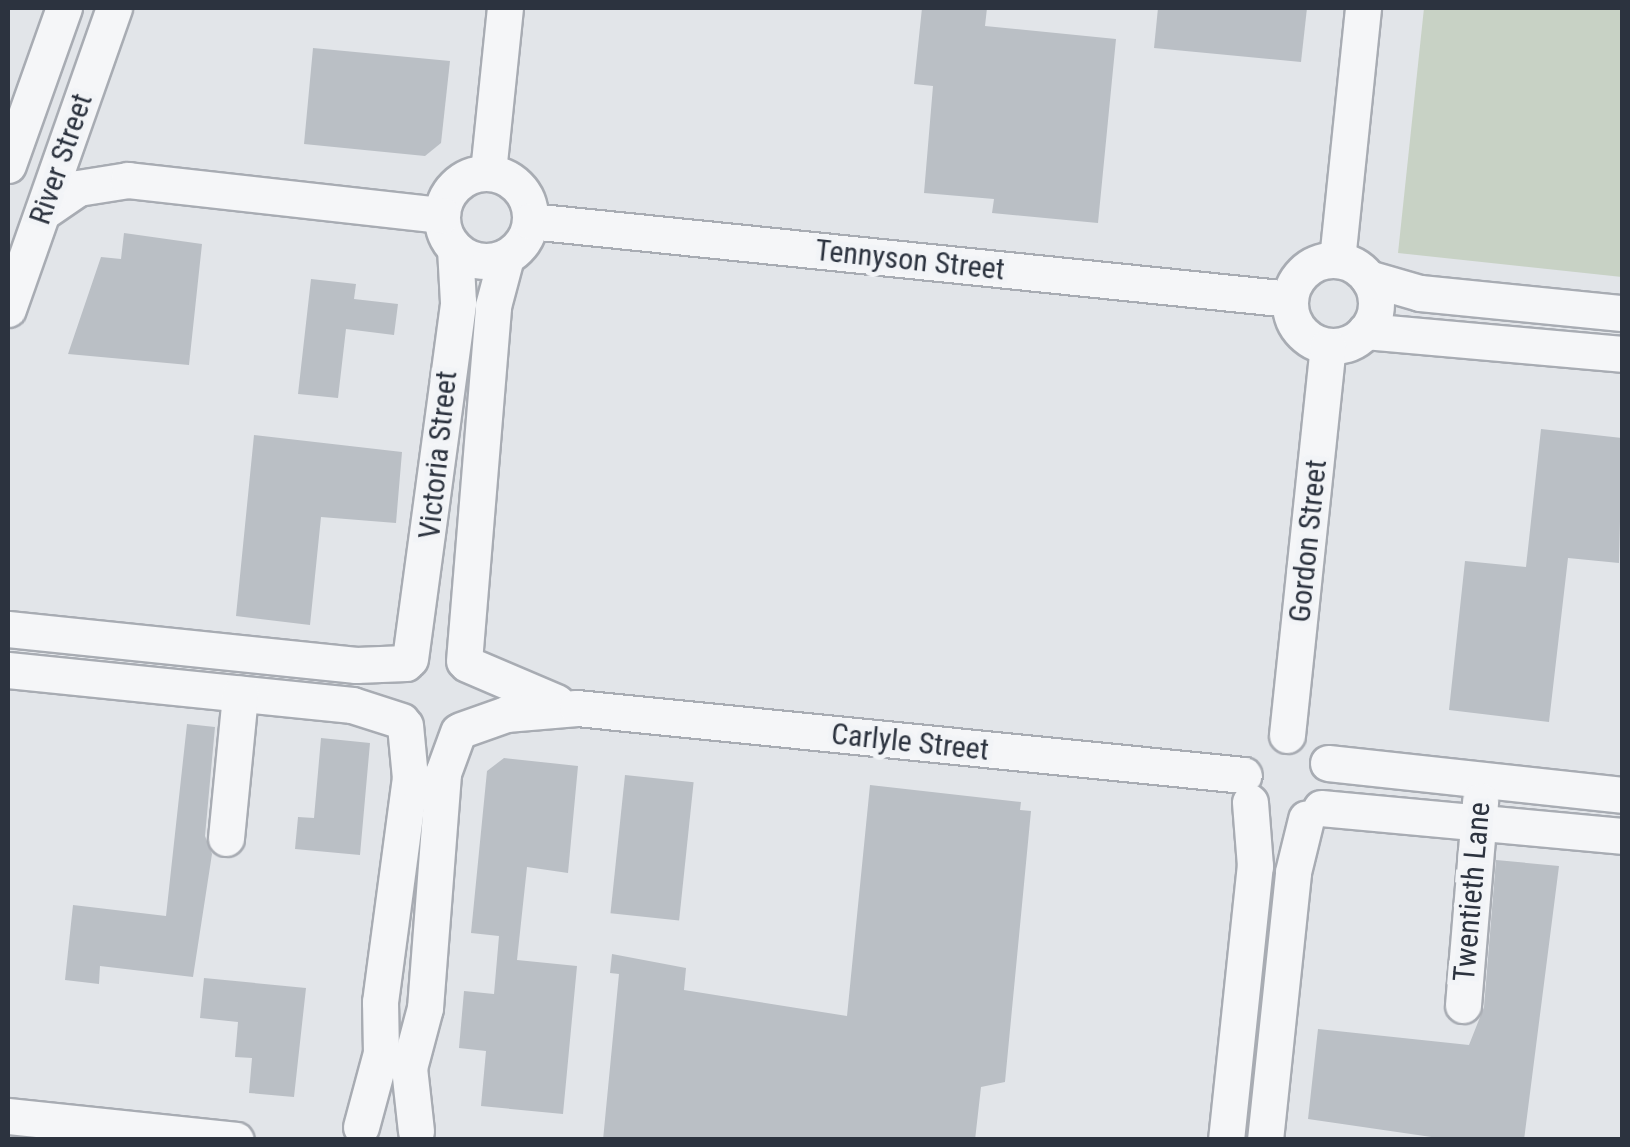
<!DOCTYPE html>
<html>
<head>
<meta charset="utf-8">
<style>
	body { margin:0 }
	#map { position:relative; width:1630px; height:1147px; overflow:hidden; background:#e2e5e9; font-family:"Roboto Condensed",sans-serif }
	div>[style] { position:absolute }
	.green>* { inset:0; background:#c8d2c5 }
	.building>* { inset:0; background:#babfc5; transform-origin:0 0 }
	.roads { filter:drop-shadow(2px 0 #a8acb3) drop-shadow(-2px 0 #a8acb3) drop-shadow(0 2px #a8acb3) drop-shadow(0 -2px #a8acb3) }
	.minor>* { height:35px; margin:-17.5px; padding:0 17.5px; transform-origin:17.5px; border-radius:17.5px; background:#f5f6f8 }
	.minor>.ring { margin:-17.5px; padding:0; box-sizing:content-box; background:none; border:35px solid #f5f6f8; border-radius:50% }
	span { translate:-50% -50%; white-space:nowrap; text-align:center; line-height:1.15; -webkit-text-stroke:10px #f2f4f7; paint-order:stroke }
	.street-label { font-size:30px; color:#2c333f }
	.frame { position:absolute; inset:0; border:10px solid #2c333f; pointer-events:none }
</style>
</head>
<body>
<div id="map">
	<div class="green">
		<div style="clip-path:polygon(1424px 8px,1622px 8px,1622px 277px,1398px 253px)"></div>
	</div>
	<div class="building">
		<div style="clip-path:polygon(922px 8px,987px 8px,985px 26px,1116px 39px,1098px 223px,992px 213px,994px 199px,924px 193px,933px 86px,914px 84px)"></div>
		<div style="clip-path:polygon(1158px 8px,1307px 8px,1301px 62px,1154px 48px)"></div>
		<div style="clip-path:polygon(313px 48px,450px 61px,441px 143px,425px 156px,304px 144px)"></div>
		<div style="clip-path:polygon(124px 233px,202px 244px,189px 365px,68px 354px,101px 257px,121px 259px)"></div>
		<div style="clip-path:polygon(311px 279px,356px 284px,354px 299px,398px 304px,394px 335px,346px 329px,338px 398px,298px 394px)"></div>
		<div style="clip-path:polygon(1541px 429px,1622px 438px,1619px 563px,1568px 558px,1549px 722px,1449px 710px,1465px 561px,1526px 567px)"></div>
		<div style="clip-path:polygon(254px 435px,402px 452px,396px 523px,321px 517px,310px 625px,236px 616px)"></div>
		<div style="clip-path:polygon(187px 724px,215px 727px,205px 836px,212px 854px,193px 977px,100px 966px,99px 984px,65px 980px,73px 905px,166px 916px)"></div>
		<div style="clip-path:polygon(321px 738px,370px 743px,360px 855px,295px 849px,298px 817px,314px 818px)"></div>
		<div style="clip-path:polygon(504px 758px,578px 766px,568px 873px,527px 867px,517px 960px,577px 966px,563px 1114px,481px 1106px,486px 1051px,459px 1048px,464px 991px,494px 994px,499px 936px,471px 933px,487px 771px)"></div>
		<div style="left:625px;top:775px;width:69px;height:139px;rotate:6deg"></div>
		<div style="clip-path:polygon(870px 785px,1021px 802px,1020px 810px,1031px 811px,1005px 1082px,981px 1087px,975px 1140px,603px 1140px,619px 974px,610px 973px,612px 954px,686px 968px,684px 990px,847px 1016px)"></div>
		<div style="clip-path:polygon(1496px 860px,1559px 866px,1524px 1140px,1452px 1140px,1308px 1119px,1318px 1029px,1469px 1045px,1484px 1007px)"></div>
		<div style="clip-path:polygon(204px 978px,306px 988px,294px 1097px,249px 1093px,252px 1058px,235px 1057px,238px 1022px,200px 1018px)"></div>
	</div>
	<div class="roads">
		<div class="minor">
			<div style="left:8px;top:165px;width:167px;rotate:-70.4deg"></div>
			<div style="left:488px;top:172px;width:165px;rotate:-84.1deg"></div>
			<div class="ring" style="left:442px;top:173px;width:53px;height:53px"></div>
			<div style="left:43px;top:212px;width:42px;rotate:-34.4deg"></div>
			<div style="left:78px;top:188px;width:51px;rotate:-9.1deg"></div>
			<div style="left:128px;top:180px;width:316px;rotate:6.4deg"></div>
			<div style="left:530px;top:221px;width:764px;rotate:5.86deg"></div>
			<div style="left:1337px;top:260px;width:253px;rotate:-84.1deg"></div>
			<div class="ring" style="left:1290px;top:260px;width:51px;height:51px"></div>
			<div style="left:1368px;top:278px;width:54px;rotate:16.1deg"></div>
			<div style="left:1420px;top:293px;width:203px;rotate:5.7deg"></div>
			<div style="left:8px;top:309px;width:319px;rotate:-70.6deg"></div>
			<div style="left:1365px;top:331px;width:258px;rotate:5.1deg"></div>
			<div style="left:8px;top:629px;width:350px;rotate:5.9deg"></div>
			<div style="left:356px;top:665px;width:50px;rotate:-2.3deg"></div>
			<div style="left:410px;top:659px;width:360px;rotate:-82.3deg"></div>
			<div style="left:458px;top:302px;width:53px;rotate:-93.2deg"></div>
			<div style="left:464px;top:661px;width:356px;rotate:-85.3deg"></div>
			<div style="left:493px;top:306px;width:51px;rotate:-75.1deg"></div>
			<div style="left:467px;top:664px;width:97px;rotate:23.1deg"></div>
			<div style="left:8px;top:670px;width:346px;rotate:5.8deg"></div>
			<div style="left:352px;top:705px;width:52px;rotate:17.7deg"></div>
			<div style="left:461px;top:730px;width:48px;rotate:-19.6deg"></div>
			<div style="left:506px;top:714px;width:71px;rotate:-4.8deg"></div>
			<div style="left:577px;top:708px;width:670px;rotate:5.74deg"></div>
			<div style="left:1287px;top:735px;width:391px;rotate:-84deg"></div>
			<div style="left:1328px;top:763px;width:296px;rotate:6.2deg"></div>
			<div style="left:1321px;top:808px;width:302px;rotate:5.3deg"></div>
			<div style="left:226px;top:838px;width:145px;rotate:-84.4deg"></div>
			<div style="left:1463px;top:1005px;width:205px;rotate:-85.2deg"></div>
			<div style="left:8px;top:1116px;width:229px;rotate:6deg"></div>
			<div style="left:361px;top:1127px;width:77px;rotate:-74.9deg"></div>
			<div style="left:381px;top:1053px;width:51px;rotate:-91.1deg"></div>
			<div style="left:380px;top:1002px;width:226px;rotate:-82.4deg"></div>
			<div style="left:410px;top:778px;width:53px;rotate:-95.4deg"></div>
			<div style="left:416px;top:1131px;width:63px;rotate:-96.3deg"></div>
			<div style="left:409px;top:1068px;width:62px;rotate:-75.1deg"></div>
			<div style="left:425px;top:1008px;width:236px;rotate:-85.6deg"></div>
			<div style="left:443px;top:773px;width:44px;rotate:-69.9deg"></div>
			<div style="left:1226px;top:1140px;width:276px;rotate:-84deg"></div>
			<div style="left:1255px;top:866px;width:64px;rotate:-94.5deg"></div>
			<div style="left:1265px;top:1140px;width:269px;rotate:-84deg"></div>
			<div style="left:1293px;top:872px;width:55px;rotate:-76.2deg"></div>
		</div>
	</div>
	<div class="street-label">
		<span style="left:61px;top:159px;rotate:-71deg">River Street</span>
		<span style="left:910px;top:260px;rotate:6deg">Tennyson Street</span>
		<span style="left:438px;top:455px;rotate:-84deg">Victoria Street</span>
		<span style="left:1308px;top:541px;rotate:-84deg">Gordon Street</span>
		<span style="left:910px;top:742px;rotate:6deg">Carlyle Street</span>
		<span style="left:1472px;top:892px;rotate:-85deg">Twentieth Lane</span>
	</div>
	<div class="frame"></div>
</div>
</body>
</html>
